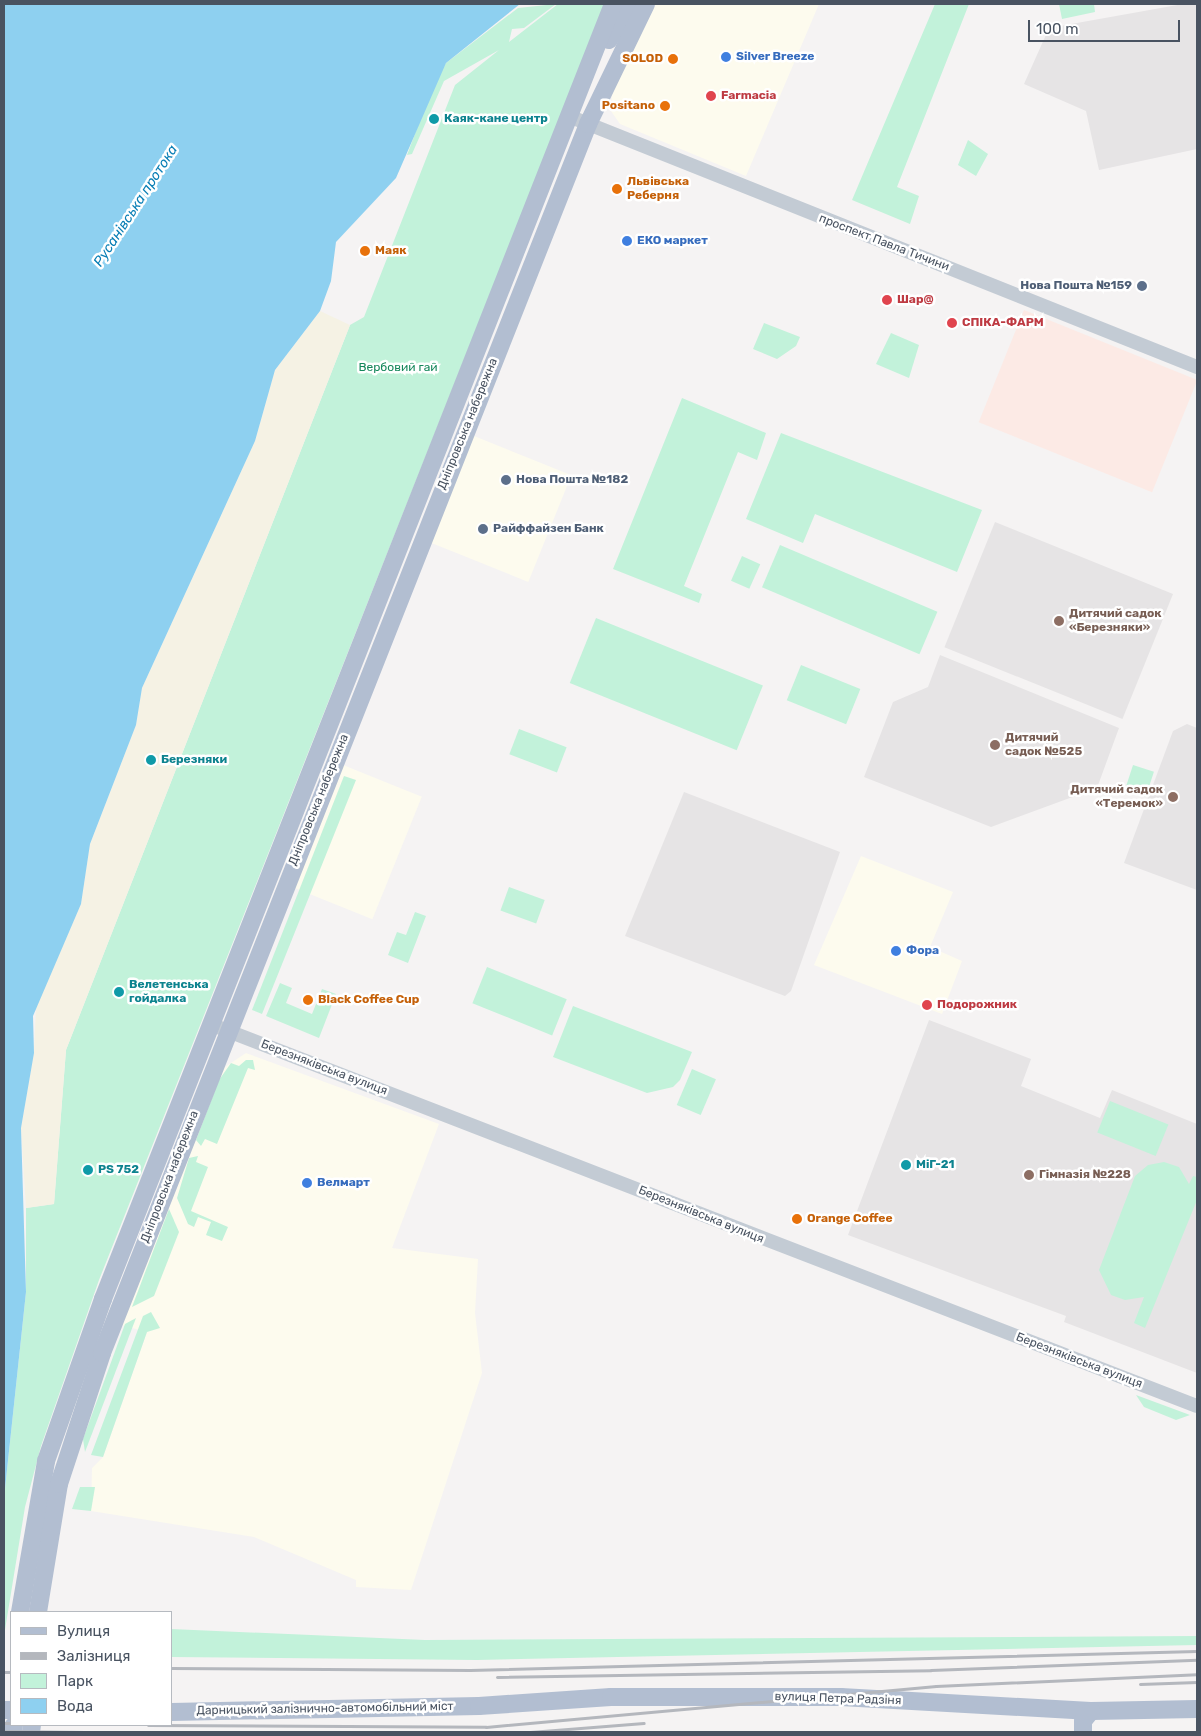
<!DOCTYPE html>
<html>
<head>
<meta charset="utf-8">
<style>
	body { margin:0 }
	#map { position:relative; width:1201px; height:1736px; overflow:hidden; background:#f5f3f3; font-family:Rubik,sans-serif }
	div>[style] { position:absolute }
	.commercial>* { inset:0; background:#fdfbee; transform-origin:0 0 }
	.education>* { inset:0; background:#e6e4e5; transform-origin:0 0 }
	.medical>* { inset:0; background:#fceae5; transform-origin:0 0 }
	.green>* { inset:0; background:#c2f2da; transform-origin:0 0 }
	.sand>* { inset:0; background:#f5f2e4 }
	.water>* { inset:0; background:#8ed0f0 }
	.minor>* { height:14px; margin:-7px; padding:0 7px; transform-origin:7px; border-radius:7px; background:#c3cbd4 }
	.major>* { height:18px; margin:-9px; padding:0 9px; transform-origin:9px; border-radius:9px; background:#b2bed1 }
	.rail>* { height:3px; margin:-1.5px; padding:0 1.5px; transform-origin:1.5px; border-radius:1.5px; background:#b4b7bd }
	.dots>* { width:14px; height:14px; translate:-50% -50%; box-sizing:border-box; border:2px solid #fff; border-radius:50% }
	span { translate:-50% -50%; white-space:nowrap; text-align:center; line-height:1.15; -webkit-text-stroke:5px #fff; paint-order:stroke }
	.shop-label { font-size:12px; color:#366cbe; font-weight:700 }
	.left { translate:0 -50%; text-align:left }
	.food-label { font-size:12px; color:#c56008; font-weight:700 }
	.right { translate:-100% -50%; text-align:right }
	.health-label { font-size:12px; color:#be3a42; font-weight:700 }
	.culture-label { font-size:12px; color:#0d838f; font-weight:700 }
	.street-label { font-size:12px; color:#495361 }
	.service-label { font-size:12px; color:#4e5e75; font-weight:700 }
	.park-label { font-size:12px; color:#15875b }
	.education-label { font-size:12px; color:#785e54; font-weight:700 }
	.water-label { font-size:14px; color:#087eb5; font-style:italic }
	.frame { position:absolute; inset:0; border:5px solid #495361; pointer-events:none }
	.legend { position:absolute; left:10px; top:1611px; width:162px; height:115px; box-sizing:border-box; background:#fff; border:1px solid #b6bac0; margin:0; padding:6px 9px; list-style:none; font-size:15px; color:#495361 }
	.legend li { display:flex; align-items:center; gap:10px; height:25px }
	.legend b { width:25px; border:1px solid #b6bac0 }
	.scale { position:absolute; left:1028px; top:20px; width:152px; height:22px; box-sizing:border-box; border:2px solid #495361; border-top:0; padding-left:6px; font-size:15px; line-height:18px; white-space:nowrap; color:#495361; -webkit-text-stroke:4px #fff; paint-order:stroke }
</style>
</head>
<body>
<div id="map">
	<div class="commercial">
		<div style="clip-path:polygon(656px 4px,819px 4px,746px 176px,620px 124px,611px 111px,612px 91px)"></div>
		<div style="left:474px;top:436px;width:105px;height:115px;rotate:22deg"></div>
		<div style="left:343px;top:765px;width:85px;height:132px;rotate:22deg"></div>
		<div style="clip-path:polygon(861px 856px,953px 892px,930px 947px,962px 961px,942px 1014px,814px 965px)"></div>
		<div style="clip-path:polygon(246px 1053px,439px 1124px,392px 1248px,478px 1259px,475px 1313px,482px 1373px,411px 1590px,356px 1587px,356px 1580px,254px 1537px,91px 1511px,92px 1468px,103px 1457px,147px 1332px,121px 1325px,222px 1069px)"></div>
	</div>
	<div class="education">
		<div style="clip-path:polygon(1183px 4px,1197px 4px,1197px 149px,1099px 170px,1086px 111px,1024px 84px,1049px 28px)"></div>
		<div style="left:995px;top:522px;width:192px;height:135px;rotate:22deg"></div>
		<div style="clip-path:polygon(940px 655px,1119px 728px,1097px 788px,991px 827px,864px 777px,893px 702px,928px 687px)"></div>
		<div style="clip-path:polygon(1187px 724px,1197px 728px,1197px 890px,1124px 863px,1173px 731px)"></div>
		<div style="clip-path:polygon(684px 792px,840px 852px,791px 991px,785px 996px,625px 936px)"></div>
		<div style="clip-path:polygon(929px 1020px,1031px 1059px,1021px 1086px,1100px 1118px,1112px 1090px,1197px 1124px,1197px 1373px,1064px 1322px,1066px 1316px,848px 1235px)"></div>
	</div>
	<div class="medical">
		<div style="left:1024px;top:310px;width:187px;height:121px;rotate:22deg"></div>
	</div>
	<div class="green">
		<div style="clip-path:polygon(556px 4px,524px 28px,512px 29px,509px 42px,558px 4px,605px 4px,99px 1280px,41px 1446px,25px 1507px,4px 1636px,4px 1498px,26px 1292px,26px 1208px,54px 1204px,66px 1050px,350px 325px,364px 317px,455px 85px,499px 50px,444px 81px,412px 154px,407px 155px,433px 86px,446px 63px,518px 8px)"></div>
		<div style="clip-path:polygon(935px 4px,969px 4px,897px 187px,919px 196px,910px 224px,852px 200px)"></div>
		<div style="clip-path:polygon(1059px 4px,1094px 4px,1095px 12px,1062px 19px)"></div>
		<div style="clip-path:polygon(968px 140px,988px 154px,976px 176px,958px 165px)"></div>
		<div style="clip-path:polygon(764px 323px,800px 337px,796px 346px,777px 359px,753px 349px)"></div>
		<div style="clip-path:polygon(891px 333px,919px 345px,909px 378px,876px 364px)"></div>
		<div style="clip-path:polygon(682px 398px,766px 433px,757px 460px,738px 452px,684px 586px,702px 594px,699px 603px,613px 569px)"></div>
		<div style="clip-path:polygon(781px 433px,982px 510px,957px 572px,815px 514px,803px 543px,746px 519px)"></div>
		<div style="left:780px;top:545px;width:171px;height:46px;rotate:23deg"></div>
		<div style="left:742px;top:556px;width:20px;height:27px;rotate:24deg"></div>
		<div style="left:596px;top:618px;width:180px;height:70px;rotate:22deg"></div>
		<div style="left:801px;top:665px;width:64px;height:38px;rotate:22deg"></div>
		<div style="left:519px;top:729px;width:51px;height:27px;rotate:21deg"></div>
		<div style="left:1133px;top:765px;width:22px;height:26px;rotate:18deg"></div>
		<div style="clip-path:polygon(344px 776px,356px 780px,262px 1014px,252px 1010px)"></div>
		<div style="left:509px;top:887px;width:38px;height:25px;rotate:20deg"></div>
		<div style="clip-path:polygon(415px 912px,426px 916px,408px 963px,388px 955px,397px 932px,406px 935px)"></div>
		<div style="left:487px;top:967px;width:86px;height:39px;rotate:22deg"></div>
		<div style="clip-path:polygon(280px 983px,292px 988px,286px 1003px,312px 1014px,322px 989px,336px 994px,319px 1038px,266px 1016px)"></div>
		<div style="clip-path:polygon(573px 1006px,692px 1052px,680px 1080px,673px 1087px,647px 1093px,553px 1057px)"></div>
		<div style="clip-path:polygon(246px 1060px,253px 1060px,255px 1070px,248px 1068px,217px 1144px,205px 1139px,201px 1146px,196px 1140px,219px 1080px,231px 1063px,239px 1066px)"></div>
		<div style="left:692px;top:1069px;width:26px;height:39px;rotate:23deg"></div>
		<div style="left:1110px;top:1101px;width:63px;height:34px;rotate:22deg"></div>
		<div style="clip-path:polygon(198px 1156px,196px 1162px,208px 1167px,191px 1211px,228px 1227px,222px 1241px,206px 1235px,211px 1222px,198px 1217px,194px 1227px,188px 1224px,177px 1198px,189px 1158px)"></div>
		<div style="clip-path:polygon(1164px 1162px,1179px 1167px,1189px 1184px,1193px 1176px,1197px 1177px,1197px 1200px,1145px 1328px,1134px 1323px,1144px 1297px,1125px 1300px,1111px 1295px,1099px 1270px,1135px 1176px,1148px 1165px)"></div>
		<div style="clip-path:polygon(169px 1209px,179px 1232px,154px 1296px,132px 1307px)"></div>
		<div style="clip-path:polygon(151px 1312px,160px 1328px,147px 1332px,103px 1457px,91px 1455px,143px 1316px)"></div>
		<div style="clip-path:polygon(136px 1318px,85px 1452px,83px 1439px,125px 1324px)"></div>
		<div style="clip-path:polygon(1136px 1395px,1190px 1415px,1176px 1420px,1144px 1407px)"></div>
		<div style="clip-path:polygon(80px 1487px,95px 1487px,91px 1511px,72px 1509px)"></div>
		<div style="clip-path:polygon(171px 1629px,425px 1640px,1197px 1636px,1197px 1645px,477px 1660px,171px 1657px)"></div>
	</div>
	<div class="sand">
		<div style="clip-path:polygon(320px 311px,350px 325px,66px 1050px,54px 1204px,26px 1208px,21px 1128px,34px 1053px,36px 1007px,81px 904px,90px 844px,136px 725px,142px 688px,255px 441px,275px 370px)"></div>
	</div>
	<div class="water">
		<div style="clip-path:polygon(4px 4px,520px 4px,446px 63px,396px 178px,336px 242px,331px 281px,320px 311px,275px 370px,255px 441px,142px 688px,136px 725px,90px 844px,81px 904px,33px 1016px,34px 1053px,21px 1128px,26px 1292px,4px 1498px)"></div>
	</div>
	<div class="minor">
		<div style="left:571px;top:117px;width:674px;rotate:21.77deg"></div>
		<div style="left:210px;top:1024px;width:1058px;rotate:21.16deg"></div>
	</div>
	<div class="major">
		<div style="left:609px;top:40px;width:42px;rotate:-59.7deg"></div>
		<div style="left:20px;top:1612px;width:153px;rotate:-80.2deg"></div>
		<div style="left:46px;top:1461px;width:172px;rotate:-70.6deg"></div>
		<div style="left:103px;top:1299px;width:1392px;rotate:-68.5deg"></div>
		<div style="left:38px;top:1612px;width:130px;rotate:-80.7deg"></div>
		<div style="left:59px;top:1484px;width:138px;rotate:-71.8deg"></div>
		<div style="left:102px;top:1353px;width:1322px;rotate:-68.42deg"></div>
		<div style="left:588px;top:124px;width:133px;rotate:-64.2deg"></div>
		<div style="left:4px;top:1710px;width:7px"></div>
		<div style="left:171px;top:1712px;width:308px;rotate:-1.1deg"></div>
		<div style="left:479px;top:1706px;width:132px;rotate:-3.9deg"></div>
		<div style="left:611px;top:1697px;width:230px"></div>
		<div style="left:841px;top:1697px;width:250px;rotate:3.2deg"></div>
		<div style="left:1091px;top:1711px;width:106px;rotate:-1.1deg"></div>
		<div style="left:13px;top:1732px;width:7px;rotate:-82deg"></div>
		<div style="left:31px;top:1732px;width:7px;rotate:-82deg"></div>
		<div style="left:1083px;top:1732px;width:11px;rotate:-90deg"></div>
		<div style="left:1083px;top:1721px;width:13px;rotate:-51deg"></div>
	</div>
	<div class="rail">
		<div style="left:171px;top:1668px;width:299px;rotate:0.4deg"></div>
		<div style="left:470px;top:1670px;width:727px;rotate:-1.5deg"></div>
		<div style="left:4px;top:1672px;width:7px"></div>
		<div style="left:497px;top:1677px;width:434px;rotate:-0.9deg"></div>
		<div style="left:931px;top:1670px;width:266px;rotate:-2.2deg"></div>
		<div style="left:1140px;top:1684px;width:57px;rotate:-2deg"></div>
		<div style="left:4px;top:1723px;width:7px"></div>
		<div style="left:148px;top:1725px;width:338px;rotate:0.3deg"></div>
		<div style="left:486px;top:1727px;width:452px;rotate:-5.2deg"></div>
		<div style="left:936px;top:1686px;width:261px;rotate:-2.6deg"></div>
		<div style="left:4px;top:1731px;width:81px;rotate:0.7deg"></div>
		<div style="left:530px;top:1732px;width:114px;rotate:-4.5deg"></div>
	</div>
	<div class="dots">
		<div style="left:726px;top:57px;background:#3f7fe0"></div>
		<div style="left:673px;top:59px;background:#e8710a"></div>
		<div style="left:711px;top:96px;background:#e0444e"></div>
		<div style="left:665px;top:106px;background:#e8710a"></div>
		<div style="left:434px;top:119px;background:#0f9aa8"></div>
		<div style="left:617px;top:189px;background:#e8710a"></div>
		<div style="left:627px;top:241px;background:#3f7fe0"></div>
		<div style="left:365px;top:251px;background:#e8710a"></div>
		<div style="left:1142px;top:286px;background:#5c6f8a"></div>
		<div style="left:887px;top:300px;background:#e0444e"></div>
		<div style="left:952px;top:323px;background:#e0444e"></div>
		<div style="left:506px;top:480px;background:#5c6f8a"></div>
		<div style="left:483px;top:529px;background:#5c6f8a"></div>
		<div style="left:1059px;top:621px;background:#8d6e63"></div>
		<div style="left:995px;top:745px;background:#8d6e63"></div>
		<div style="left:151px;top:760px;background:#0f9aa8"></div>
		<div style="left:1173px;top:797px;background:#8d6e63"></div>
		<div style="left:896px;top:951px;background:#3f7fe0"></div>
		<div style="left:119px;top:992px;background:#0f9aa8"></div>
		<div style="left:308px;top:1000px;background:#e8710a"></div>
		<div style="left:927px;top:1005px;background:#e0444e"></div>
		<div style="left:906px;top:1165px;background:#0f9aa8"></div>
		<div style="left:88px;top:1170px;background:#0f9aa8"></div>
		<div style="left:1029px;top:1175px;background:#8d6e63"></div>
		<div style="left:307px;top:1183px;background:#3f7fe0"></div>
		<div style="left:797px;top:1219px;background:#e8710a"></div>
	</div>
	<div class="shop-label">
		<span class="left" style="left:736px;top:57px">Silver Breeze</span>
		<span class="left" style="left:637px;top:241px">ЕКО маркет</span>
		<span class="left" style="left:906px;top:951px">Фора</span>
		<span class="left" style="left:317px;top:1183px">Велмарт</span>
	</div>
	<div class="food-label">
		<span class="right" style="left:663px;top:59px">SOLOD</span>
		<span class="right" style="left:655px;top:106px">Positano</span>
		<span class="left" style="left:627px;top:189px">Львівська<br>Реберня</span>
		<span class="left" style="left:375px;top:251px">Маяк</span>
		<span class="left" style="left:318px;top:1000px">Black Coffee Cup</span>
		<span class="left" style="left:807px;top:1219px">Orange Coffee</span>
	</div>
	<div class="health-label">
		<span class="left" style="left:721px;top:96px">Farmacia</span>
		<span class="left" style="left:897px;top:300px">Шар@</span>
		<span class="left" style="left:962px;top:323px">СПІКА-ФАРМ</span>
		<span class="left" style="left:937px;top:1005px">Подорожник</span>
	</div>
	<div class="culture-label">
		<span class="left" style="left:444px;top:119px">Каяк-кане центр</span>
		<span class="left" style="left:161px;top:760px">Березняки</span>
		<span class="left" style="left:129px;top:992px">Велетенська<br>гойдалка</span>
		<span class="left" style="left:916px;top:1165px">МіГ-21</span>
		<span class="left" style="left:98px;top:1170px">PS 752</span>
	</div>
	<div class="street-label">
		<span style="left:884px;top:243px;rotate:21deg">проспект Павла Тичини</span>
		<span style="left:468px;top:424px;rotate:-68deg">Дніпровська набережна</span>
		<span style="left:319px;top:800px;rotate:-68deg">Дніпровська набережна</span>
		<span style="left:324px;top:1068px;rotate:21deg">Березняківська вулиця</span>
		<span style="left:170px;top:1177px;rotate:-69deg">Дніпровська набережна</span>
		<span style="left:701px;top:1215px;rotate:22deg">Березняківська вулиця</span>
		<span style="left:1079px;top:1361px;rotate:21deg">Березняківська вулиця</span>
		<span style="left:838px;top:1699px;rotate:2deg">вулиця Петра Радзіня</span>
		<span style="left:325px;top:1709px;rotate:-1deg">Дарницький залізнично-автомобільний міст</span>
	</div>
	<div class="service-label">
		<span class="right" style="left:1132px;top:286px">Нова Пошта №159</span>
		<span class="left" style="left:516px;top:480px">Нова Пошта №182</span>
		<span class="left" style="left:493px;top:529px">Райффайзен Банк</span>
	</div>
	<div class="park-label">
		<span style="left:398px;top:368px">Вербовий гай</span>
	</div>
	<div class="education-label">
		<span class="left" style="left:1069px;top:621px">Дитячий садок<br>«Березняки»</span>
		<span class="left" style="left:1005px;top:745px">Дитячий<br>садок №525</span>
		<span class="right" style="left:1163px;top:797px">Дитячий садок<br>«Теремок»</span>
		<span class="left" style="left:1039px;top:1175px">Гімназія №228</span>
	</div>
	<div class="water-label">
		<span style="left:136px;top:206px;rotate:-57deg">Русанівська протока</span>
	</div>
	<div class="frame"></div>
	<ul class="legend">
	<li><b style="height:6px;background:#b2bed1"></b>Вулиця</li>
	<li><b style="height:6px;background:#b4b7bd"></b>Залізниця</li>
	<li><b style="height:14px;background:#c2f2da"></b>Парк</li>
	<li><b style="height:14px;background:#8ed0f0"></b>Вода</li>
	</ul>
	<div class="scale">100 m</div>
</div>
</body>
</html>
